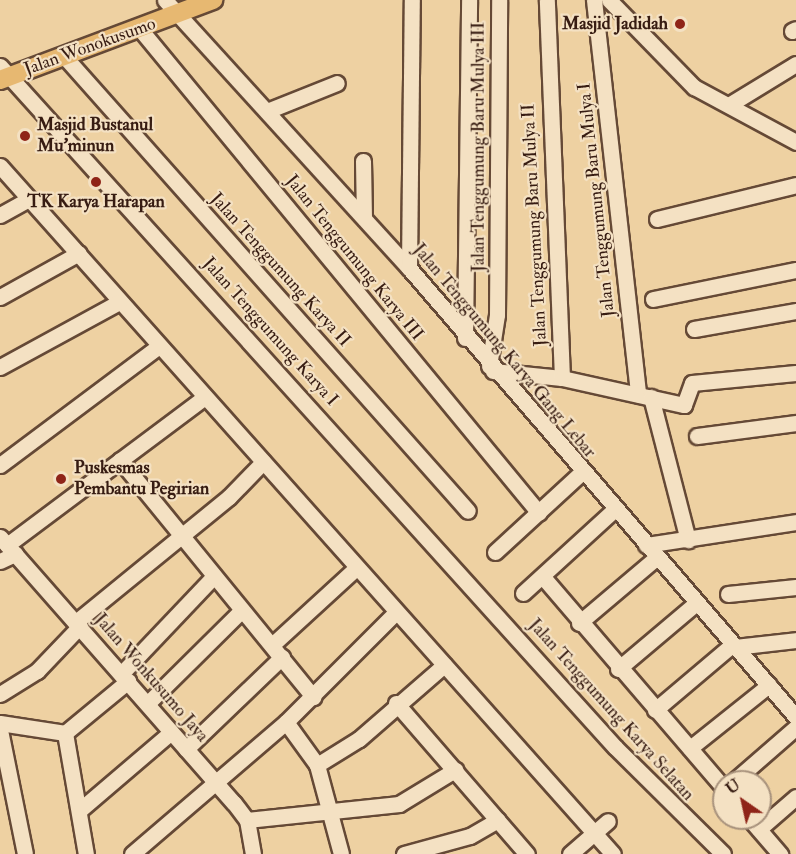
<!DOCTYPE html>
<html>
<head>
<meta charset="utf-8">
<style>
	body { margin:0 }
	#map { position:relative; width:796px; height:854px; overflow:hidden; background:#eed1a2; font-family:"IM FELL Double Pica",serif }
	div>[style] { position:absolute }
	.roads { filter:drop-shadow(2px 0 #654936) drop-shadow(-2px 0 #654936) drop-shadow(0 2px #654936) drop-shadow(0 -2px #654936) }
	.minor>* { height:15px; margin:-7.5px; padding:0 7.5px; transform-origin:7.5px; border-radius:7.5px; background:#f4e1c3 }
	.major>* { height:18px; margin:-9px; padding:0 9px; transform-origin:9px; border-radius:9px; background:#e7b871 }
	.dots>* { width:16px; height:16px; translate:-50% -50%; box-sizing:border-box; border:3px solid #f4e1c3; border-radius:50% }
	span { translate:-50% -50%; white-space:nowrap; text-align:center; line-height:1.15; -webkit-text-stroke:4.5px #f4e1c3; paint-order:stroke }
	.poi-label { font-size:18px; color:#371c12; font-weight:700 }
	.right { translate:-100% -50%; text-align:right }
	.left { translate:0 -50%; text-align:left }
	.street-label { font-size:18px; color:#371c12 }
	.north { position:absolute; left:712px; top:770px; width:60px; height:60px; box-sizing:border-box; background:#f4e1c3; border:2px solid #a8927c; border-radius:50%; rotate:326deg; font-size:16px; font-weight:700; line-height:24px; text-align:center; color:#371c12 }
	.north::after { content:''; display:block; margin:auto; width:21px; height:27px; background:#8f2418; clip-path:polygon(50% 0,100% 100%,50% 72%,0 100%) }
</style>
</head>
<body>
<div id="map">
	<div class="roads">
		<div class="minor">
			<div style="left:165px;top:0;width:362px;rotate:47.7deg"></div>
			<div style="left:409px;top:268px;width:593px;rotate:49.24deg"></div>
			<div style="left:594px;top:0;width:397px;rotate:83.6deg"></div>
			<div style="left:609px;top:0;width:122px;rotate:45.7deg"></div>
			<div style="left:694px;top:87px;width:116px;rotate:28.3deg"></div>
			<div style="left:140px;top:29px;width:627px;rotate:50.5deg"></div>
			<div style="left:792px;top:31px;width:4px;rotate:-27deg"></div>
			<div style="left:64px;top:56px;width:608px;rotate:48.4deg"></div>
			<div style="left:0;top:66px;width:918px;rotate:47.92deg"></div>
			<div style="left:615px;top:747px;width:152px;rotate:44.7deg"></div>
			<div style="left:732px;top:103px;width:75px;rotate:-31.4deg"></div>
			<div style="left:267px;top:111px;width:75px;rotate:-21.8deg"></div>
			<div style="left:363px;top:161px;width:57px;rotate:89deg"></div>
			<div style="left:0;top:166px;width:921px;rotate:48.3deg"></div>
			<div style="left:0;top:215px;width:33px;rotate:-29deg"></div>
			<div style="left:657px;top:219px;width:143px;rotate:-13.7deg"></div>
			<div style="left:409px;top:268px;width:268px;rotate:-89.4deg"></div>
			<div style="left:0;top:297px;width:90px;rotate:-29.1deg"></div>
			<div style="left:653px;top:299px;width:146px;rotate:-11.5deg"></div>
			<div style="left:694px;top:329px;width:104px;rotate:-10deg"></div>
			<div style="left:465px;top:338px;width:338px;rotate:-89.3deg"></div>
			<div style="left:489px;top:366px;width:52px;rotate:-81.1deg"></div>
			<div style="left:497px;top:315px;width:315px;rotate:-89.6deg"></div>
			<div style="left:0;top:367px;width:136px;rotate:-28.6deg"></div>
			<div style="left:493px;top:371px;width:69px;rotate:5.8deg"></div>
			<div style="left:562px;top:378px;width:378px;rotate:-92.3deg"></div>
			<div style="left:562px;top:378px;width:125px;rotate:12.5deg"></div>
			<div style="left:684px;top:405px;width:23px;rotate:-70deg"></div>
			<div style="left:692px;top:383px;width:104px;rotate:-5.5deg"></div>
			<div style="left:651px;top:397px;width:148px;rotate:75.5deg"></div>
			<div style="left:697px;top:436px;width:100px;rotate:-7.5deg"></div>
			<div style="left:120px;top:460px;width:306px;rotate:50.8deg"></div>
			<div style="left:0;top:465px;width:199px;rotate:-36.8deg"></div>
			<div style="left:0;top:537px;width:354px;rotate:48.7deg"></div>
			<div style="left:234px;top:803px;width:21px;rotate:53deg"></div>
			<div style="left:247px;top:820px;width:35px;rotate:80deg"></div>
			<div style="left:7px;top:545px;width:247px;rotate:-36.8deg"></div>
			<div style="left:646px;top:545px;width:152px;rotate:-8.7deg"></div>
			<div style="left:495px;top:552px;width:118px;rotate:-42.6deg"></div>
			<div style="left:0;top:561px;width:17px;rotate:-25deg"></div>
			<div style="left:543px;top:577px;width:278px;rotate:49.4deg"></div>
			<div style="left:523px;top:593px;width:126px;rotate:-42.4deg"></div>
			<div style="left:728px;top:594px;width:68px;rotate:-5.9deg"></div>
			<div style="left:77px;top:621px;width:196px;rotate:-39.2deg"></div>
			<div style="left:229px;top:497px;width:49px;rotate:-45.8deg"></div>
			<div style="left:579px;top:623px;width:101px;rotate:-40.2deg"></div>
			<div style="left:272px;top:645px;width:114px;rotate:-42.5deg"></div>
			<div style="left:735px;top:647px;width:61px;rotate:-6.5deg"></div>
			<div style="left:618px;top:669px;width:102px;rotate:-40.2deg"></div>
			<div style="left:121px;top:674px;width:135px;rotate:-46.5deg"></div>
			<div style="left:0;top:694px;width:44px;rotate:-31.9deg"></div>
			<div style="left:37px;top:671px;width:62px;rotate:-46.3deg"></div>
			<div style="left:148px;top:703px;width:132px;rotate:-44.7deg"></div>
			<div style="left:396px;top:703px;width:200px;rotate:49.1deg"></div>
			<div style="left:655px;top:710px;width:101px;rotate:-40.2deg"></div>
			<div style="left:286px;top:722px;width:53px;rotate:54.2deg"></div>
			<div style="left:317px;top:765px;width:92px;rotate:74.9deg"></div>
			<div style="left:0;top:723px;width:66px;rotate:8.7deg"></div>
			<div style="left:65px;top:733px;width:123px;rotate:80.2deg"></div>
			<div style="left:0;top:730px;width:126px;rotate:78.6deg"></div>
			<div style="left:65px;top:733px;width:82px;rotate:-39.5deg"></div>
			<div style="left:690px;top:748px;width:101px;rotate:-38.6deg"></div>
			<div style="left:186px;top:749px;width:133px;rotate:-43.8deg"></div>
			<div style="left:317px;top:765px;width:49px;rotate:-31.8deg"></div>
			<div style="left:359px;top:739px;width:113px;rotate:-41deg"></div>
			<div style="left:733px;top:782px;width:84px;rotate:-41.1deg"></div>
			<div style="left:81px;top:809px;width:118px;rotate:-40.5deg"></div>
			<div style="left:749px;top:818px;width:48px;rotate:49.3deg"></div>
			<div style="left:247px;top:820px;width:153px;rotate:-6deg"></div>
			<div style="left:399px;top:804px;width:66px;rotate:-31.3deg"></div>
			<div style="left:759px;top:829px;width:49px;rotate:-40.9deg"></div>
			<div style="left:132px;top:854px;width:203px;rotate:-40.6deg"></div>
			<div style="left:286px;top:722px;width:156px;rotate:-45deg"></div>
			<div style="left:404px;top:854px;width:68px;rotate:-15.3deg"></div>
			<div style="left:470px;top:836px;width:32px;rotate:-30deg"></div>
			<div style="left:570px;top:854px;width:50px;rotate:-41deg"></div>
		</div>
		<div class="major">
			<div style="left:0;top:80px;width:228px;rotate:-20.6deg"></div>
		</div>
	</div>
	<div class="dots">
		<div style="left:680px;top:24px;background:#8f2418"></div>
		<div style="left:25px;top:136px;background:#8f2418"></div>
		<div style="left:96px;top:182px;background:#8f2418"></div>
		<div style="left:61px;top:479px;background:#8f2418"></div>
	</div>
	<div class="poi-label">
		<span class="right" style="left:668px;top:24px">Masjid Jadidah</span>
		<span class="left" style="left:37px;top:136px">Masjid Bustanul<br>Mu'minun</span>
		<span style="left:96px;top:202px">TK Karya Harapan</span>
		<span class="left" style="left:74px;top:479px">Puskesmas<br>Pembantu Pegirian</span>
	</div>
	<div class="street-label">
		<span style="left:90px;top:47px;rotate:-20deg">Jalan Wonokusumo</span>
		<span style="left:479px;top:147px;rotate:-90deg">Jalan Tenggumung Baru Mulya III</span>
		<span style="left:597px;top:200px;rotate:-96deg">Jalan Tenggumung Baru Mulya I</span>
		<span style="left:535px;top:225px;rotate:-93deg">Jalan Tenggumung Baru Mulya II</span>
		<span style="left:354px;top:258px;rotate:51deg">Jalan Tenggumung Karya III</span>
		<span style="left:280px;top:270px;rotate:48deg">Jalan Tenggumung Karya II</span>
		<span style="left:270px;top:332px;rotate:48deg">Jalan Tenggumung Karya I</span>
		<span style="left:504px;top:351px;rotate:50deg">Jalan Tenggumung Karya Gang Lebar</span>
		<span style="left:151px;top:678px;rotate:49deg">Jalan Wonkusumo Jaya</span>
		<span style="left:611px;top:710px;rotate:48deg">Jalan Tenggumung Karya Selatan</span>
	</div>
	<div class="north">U</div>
</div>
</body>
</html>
